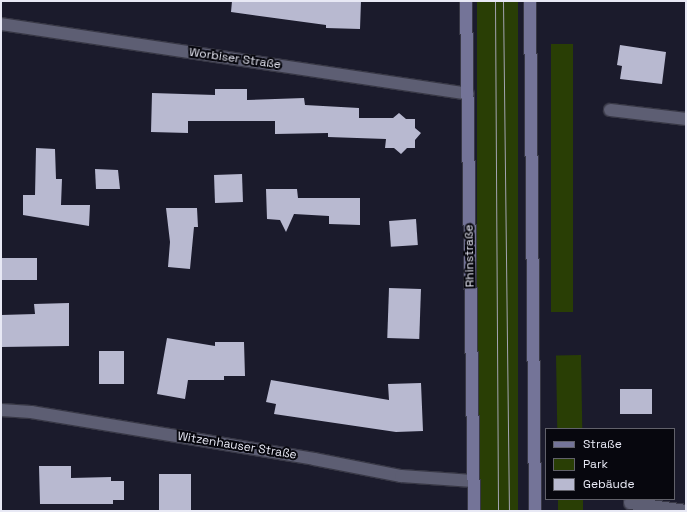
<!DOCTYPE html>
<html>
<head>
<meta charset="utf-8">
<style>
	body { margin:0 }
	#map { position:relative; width:687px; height:512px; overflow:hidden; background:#1b1b2c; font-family:"Space Grotesk",sans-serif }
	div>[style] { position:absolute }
	.green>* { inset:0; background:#293e05; transform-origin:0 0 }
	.building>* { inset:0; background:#b8b9d0; transform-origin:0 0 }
	.roads { filter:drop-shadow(1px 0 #383846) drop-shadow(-1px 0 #383846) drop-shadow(0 1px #383846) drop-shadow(0 -1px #383846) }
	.street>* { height:12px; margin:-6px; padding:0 6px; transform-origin:6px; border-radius:6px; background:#5d5e73 }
	.secondary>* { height:12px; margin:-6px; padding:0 6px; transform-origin:6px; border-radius:6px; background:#747498 }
	.tram>* { height:1px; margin:-0.5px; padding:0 0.5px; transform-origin:0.5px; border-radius:0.5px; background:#a3a4b1 }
	span { translate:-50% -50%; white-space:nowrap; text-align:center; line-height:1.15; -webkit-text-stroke:4px #07070e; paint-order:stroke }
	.street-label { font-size:12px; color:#e8e9f5 }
	.frame { position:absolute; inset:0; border:2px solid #e8e9f5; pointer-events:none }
	.legend { position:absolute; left:545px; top:428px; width:130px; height:72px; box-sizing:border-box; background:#07070e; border:1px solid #61616a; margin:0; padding:5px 7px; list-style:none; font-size:12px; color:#e8e9f5 }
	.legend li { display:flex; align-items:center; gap:8px; height:20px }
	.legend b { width:20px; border:1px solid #61616a }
</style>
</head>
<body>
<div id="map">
	<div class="green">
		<div style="left:477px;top:1px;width:41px;height:510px"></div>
		<div style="left:551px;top:44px;width:22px;height:268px"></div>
		<div style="left:581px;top:355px;width:74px;height:25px;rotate:89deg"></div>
		<div style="left:558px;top:499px;width:25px;height:12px"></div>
	</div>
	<div class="building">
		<div style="clip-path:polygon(232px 1px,361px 1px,360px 29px,326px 28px,326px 25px,231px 12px)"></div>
		<div style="clip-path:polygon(620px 45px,666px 52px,662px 84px,620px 79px,622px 66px,617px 65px)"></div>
		<div style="clip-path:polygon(215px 89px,247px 89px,247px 100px,304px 98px,305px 105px,359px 108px,359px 118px,393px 118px,399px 113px,406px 119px,415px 119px,415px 128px,421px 133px,415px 140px,415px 148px,407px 148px,401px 154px,394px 148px,385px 148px,386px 139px,328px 137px,328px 133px,275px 134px,275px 121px,188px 121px,188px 133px,151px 132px,152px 93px,215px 95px)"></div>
		<div style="clip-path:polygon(36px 148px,55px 149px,56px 179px,62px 179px,61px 205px,90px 205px,89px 226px,23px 215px,23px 195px,35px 195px)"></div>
		<div style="clip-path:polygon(95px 169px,118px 170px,120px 189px,96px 189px)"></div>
		<div style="left:242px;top:174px;width:28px;height:28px;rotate:88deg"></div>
		<div style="clip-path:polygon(266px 189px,297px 189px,298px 198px,360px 198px,360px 225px,329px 224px,329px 216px,294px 214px,286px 232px,280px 220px,267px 219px)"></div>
		<div style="clip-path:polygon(166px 208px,197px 208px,198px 227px,194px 227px,190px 269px,168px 267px,170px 242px)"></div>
		<div style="left:416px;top:219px;width:26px;height:27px;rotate:86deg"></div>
		<div style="left:37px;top:258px;width:22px;height:36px;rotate:90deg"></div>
		<div style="left:389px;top:288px;width:32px;height:50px;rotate:2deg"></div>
		<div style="clip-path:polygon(69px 303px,69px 346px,1px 347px,1px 315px,35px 314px,34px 304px)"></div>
		<div style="clip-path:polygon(167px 338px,215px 346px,215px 342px,244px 342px,245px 376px,224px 376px,224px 380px,188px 380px,185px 399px,157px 394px)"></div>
		<div style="left:124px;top:351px;width:33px;height:25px;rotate:90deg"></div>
		<div style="clip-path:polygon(271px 380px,389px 400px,388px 384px,421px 383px,423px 431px,396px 432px,274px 414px,276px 404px,266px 402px)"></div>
		<div style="left:620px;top:389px;width:32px;height:25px"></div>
		<div style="clip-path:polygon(39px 466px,71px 466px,71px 478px,111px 477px,111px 481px,124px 481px,124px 500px,113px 500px,113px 504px,40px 504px)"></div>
		<div style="left:159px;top:474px;width:32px;height:37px"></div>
	</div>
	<div class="roads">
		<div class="street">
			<div style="left:1px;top:24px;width:472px;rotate:8.5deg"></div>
			<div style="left:610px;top:110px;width:77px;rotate:6.8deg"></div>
			<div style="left:1px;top:410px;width:30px;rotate:4deg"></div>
			<div style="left:31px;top:412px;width:287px;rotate:9.4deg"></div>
			<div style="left:314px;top:459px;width:89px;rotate:11.1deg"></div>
			<div style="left:401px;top:476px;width:72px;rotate:4deg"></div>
			<div style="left:630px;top:503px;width:57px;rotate:8.1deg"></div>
		</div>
		<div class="secondary">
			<div style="left:466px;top:1px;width:510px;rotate:89.1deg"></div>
			<div style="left:530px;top:1px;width:510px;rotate:89.44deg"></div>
		</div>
	</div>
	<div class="tram">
		<div style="left:495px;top:1px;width:510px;rotate:89.66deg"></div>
		<div style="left:503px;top:1px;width:510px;rotate:89.33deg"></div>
	</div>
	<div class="street-label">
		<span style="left:235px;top:59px;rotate:8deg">Worbiser Straße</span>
		<span style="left:470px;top:256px;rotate:-91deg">Rhinstraße</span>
		<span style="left:237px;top:446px;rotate:9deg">Witzenhauser Straße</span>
	</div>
	<div class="frame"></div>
	<ul class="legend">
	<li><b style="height:5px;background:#747498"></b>Straße</li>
	<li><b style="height:11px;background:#293e05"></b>Park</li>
	<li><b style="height:11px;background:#b8b9d0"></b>Gebäude</li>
	</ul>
</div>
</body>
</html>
